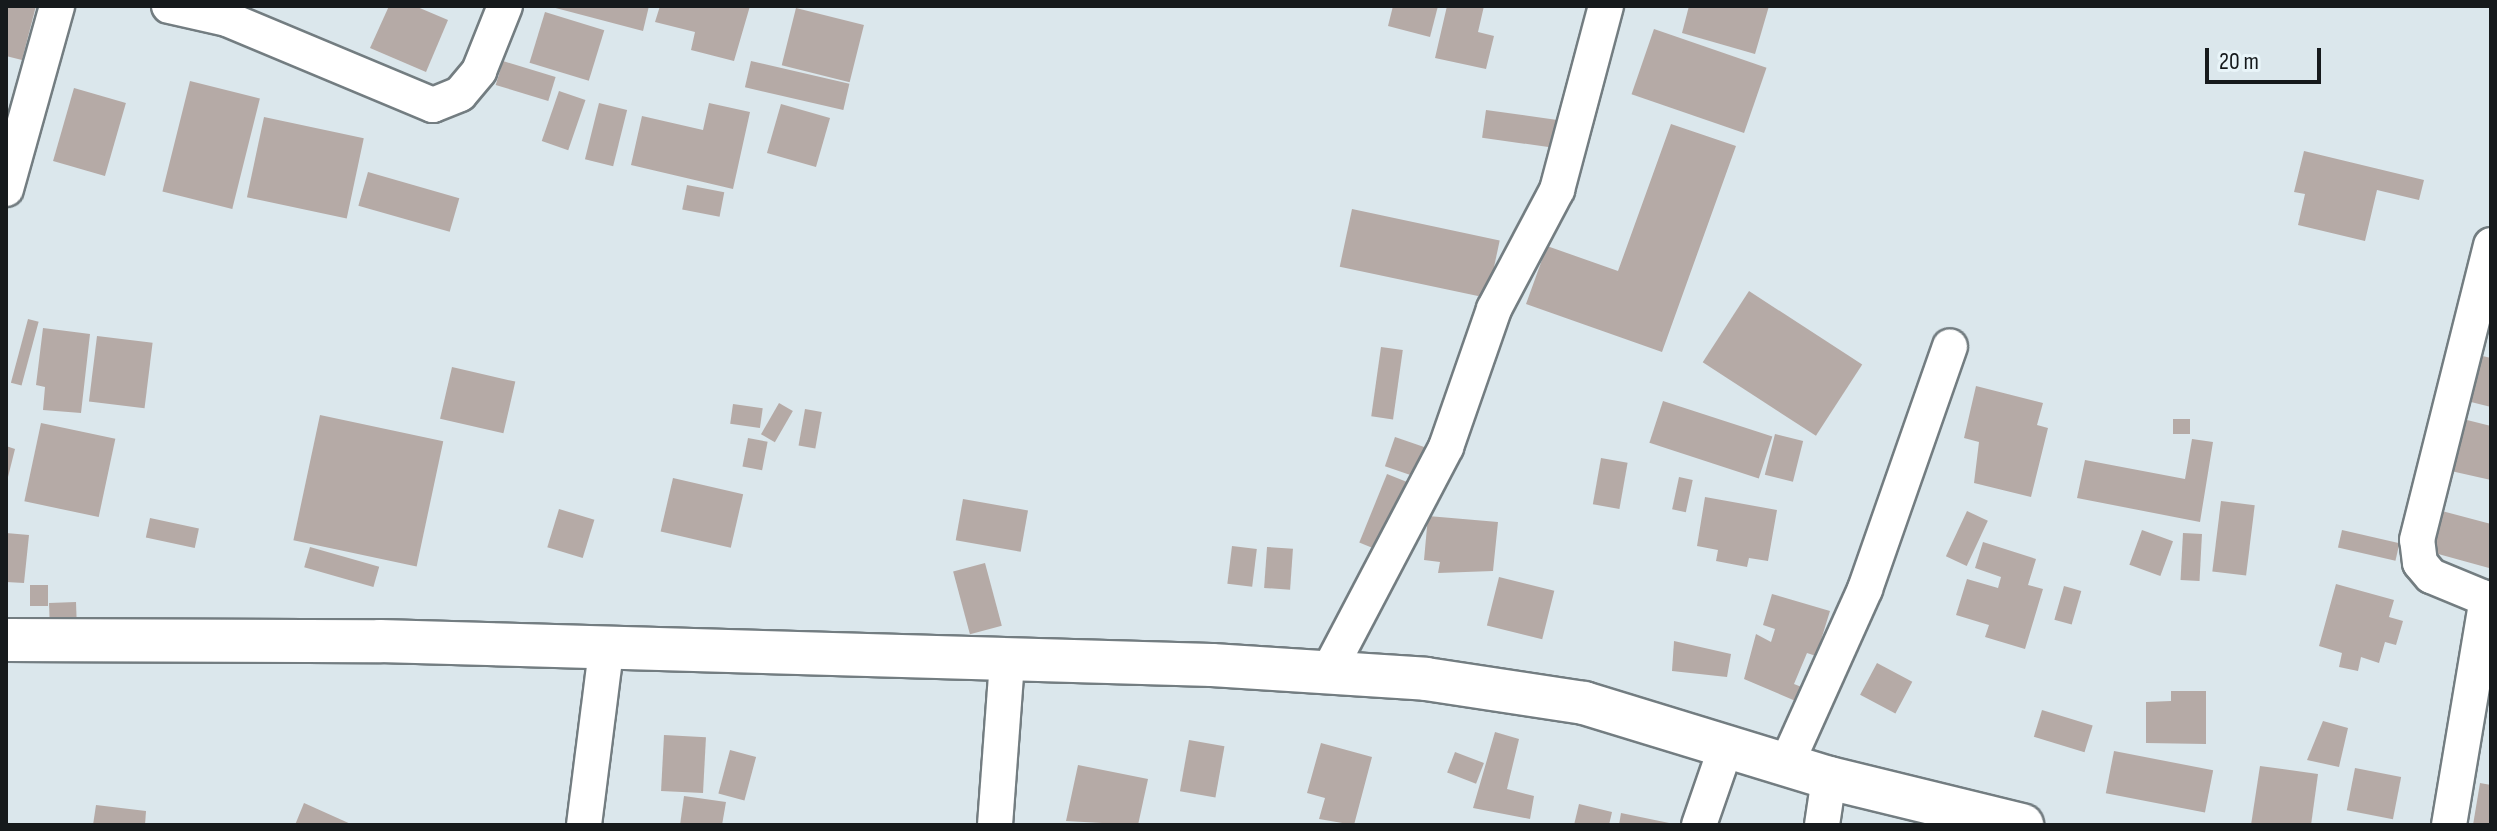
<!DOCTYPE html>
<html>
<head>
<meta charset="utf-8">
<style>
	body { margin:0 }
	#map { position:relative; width:2497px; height:831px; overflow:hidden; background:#dbe7ec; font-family:"Sofia Sans Condensed",sans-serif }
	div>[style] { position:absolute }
	.building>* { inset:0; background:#b5aaa6; transform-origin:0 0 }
	.roads { filter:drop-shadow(2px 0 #737d81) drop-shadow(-2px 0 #737d81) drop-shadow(0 2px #737d81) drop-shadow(0 -2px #737d81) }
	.minor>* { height:34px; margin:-17px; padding:0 17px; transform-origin:17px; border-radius:17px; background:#fff }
	.tertiary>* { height:42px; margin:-21px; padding:0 21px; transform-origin:21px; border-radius:21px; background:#fff }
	span { translate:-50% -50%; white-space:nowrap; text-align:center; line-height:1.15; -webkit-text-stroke:7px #e9f5f9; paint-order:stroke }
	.frame { position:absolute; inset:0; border:8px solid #161a1c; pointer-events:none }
	.scale { position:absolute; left:2205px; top:48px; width:116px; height:36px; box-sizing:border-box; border:4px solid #161a1c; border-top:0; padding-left:10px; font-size:24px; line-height:28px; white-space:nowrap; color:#161a1c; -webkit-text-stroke:6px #e9f5f9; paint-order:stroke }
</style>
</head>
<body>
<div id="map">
	<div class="building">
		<div style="clip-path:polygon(6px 6px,36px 6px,22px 60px,6px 56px)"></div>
		<div style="clip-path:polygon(389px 6px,415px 6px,448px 20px,426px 72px,370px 48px)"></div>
		<div style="clip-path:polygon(548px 6px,649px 6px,643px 31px)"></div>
		<div style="clip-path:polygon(660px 6px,750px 6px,734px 61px,691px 50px,695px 32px,655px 22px)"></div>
		<div style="clip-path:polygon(1393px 6px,1438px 6px,1430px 37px,1388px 26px)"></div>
		<div style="clip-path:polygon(1447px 6px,1484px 6px,1478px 32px,1494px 36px,1486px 69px,1435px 58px)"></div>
		<div style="clip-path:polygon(1689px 6px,1769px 6px,1755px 54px,1682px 33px)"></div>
		<div style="left:796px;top:8px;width:70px;height:59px;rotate:14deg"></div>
		<div style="left:545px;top:12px;width:62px;height:53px;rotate:17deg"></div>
		<div style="left:1654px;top:29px;width:119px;height:69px;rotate:19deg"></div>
		<div style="left:503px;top:61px;width:55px;height:25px;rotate:17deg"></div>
		<div style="left:751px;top:61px;width:101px;height:27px;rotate:13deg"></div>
		<div style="left:190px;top:81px;width:72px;height:114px;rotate:14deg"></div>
		<div style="left:74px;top:88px;width:54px;height:76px;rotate:16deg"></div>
		<div style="left:559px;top:91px;width:28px;height:53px;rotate:19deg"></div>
		<div style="left:599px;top:103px;width:29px;height:58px;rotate:14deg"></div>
		<div style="clip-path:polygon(709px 103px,750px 112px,733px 189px,631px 165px,642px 116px,703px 130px)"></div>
		<div style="left:781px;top:104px;width:51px;height:51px;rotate:16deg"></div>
		<div style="left:1486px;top:110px;width:74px;height:28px;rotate:8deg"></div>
		<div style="left:264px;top:117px;width:102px;height:82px;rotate:12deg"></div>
		<div style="clip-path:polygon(1671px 124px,1736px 146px,1662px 352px,1526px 304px,1547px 246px,1618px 271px)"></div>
		<div style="clip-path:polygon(2304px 151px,2424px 180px,2419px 200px,2377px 190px,2365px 241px,2298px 225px,2305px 194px,2294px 192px)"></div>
		<div style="left:368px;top:172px;width:95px;height:35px;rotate:16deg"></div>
		<div style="left:687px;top:185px;width:38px;height:25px;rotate:11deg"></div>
		<div style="left:1352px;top:209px;width:151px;height:59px;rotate:12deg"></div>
		<div style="left:1749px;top:291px;width:135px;height:85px;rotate:33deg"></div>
		<div style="left:28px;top:319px;width:11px;height:66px;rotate:15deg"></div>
		<div style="clip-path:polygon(43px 328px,90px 334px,81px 413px,43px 410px,45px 387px,36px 385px)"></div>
		<div style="left:97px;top:336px;width:56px;height:66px;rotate:7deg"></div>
		<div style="left:1381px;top:347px;width:22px;height:70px;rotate:8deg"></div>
		<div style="clip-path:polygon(2474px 354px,2491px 358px,2491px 407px,2463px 400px)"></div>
		<div style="left:452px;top:367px;width:65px;height:53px;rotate:13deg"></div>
		<div style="clip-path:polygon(1976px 386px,2043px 403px,2037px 425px,2048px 428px,2031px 497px,1974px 483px,1979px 442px,1964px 438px)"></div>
		<div style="left:1663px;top:401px;width:115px;height:44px;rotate:18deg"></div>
		<div style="left:779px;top:403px;width:16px;height:36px;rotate:30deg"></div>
		<div style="left:733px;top:404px;width:30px;height:20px;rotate:8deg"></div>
		<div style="left:805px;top:409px;width:17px;height:37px;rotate:10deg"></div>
		<div style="left:320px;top:415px;width:126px;height:128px;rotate:12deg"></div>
		<div style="clip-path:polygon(2455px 417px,2491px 426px,2491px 480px,2442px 469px)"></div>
		<div style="left:2173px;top:419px;width:17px;height:15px"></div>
		<div style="left:41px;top:423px;width:76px;height:80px;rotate:12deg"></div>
		<div style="left:1775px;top:434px;width:29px;height:42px;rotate:14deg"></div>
		<div style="left:1395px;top:437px;width:40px;height:31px;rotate:19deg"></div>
		<div style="left:748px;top:438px;width:20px;height:29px;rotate:11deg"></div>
		<div style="clip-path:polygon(2192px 439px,2213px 442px,2200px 522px,2077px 498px,2085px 460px,2185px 479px)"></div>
		<div style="clip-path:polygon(6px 446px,15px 449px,7px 481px,6px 481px)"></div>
		<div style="left:1601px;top:458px;width:27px;height:47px;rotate:10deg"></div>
		<div style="left:1387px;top:474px;width:27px;height:74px;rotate:22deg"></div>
		<div style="left:1679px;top:477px;width:14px;height:33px;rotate:12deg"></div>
		<div style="left:673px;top:478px;width:72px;height:55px;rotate:13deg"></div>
		<div style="clip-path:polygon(1705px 497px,1777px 510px,1768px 561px,1749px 558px,1747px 567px,1716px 561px,1718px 550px,1697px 546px)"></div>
		<div style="left:963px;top:499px;width:66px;height:42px;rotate:10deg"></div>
		<div style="left:2221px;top:501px;width:34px;height:71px;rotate:7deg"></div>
		<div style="left:559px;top:509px;width:37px;height:40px;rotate:17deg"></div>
		<div style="left:1967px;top:511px;width:23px;height:50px;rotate:25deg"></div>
		<div style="clip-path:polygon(2442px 511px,2491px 524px,2489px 568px,2431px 552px)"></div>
		<div style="clip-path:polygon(1428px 516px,1498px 522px,1493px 571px,1438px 573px,1440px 562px,1424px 560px)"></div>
		<div style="left:150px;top:518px;width:50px;height:20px;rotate:12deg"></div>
		<div style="left:2142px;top:530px;width:33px;height:37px;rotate:20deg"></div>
		<div style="left:2342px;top:530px;width:59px;height:18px;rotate:13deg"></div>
		<div style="clip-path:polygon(6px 533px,29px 535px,24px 583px,6px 582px)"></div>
		<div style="left:2183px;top:533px;width:19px;height:47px;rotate:3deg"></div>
		<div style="clip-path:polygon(1983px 542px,2036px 559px,2028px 585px,2043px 589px,2025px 649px,1985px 637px,1989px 625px,1956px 615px,1967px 579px,1998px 588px,2001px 577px,1975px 568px)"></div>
		<div style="left:1232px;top:546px;width:25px;height:38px;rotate:7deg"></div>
		<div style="left:310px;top:547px;width:72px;height:21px;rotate:16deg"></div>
		<div style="left:1267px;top:547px;width:26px;height:41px;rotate:4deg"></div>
		<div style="left:985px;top:563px;width:65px;height:33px;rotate:75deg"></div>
		<div style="left:1499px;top:577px;width:57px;height:50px;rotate:14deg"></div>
		<div style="clip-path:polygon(2336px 584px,2394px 600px,2389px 617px,2403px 621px,2396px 645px,2385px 642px,2379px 663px,2361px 657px,2358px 671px,2339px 667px,2342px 653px,2319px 646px)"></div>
		<div style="left:30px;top:585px;width:18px;height:21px"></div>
		<div style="left:2064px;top:586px;width:18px;height:35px;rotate:16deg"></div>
		<div style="clip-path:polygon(1772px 594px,1830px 611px,1816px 656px,1807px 653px,1794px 684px,1804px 688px,1798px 702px,1744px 679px,1756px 634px,1771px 642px,1775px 629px,1763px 625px)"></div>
		<div style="left:76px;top:602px;width:23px;height:27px;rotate:88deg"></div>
		<div style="clip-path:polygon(1674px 641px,1731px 654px,1727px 677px,1672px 671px)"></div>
		<div style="left:1877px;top:663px;width:40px;height:36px;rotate:28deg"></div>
		<div style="clip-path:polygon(2171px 691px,2206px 691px,2206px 744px,2146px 743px,2146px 702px,2171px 701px)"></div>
		<div style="left:2042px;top:710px;width:53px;height:28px;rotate:17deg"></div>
		<div style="clip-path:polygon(2323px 721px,2348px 728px,2339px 767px,2307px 760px)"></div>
		<div style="clip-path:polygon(1495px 732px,1519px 739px,1507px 789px,1534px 796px,1530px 819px,1473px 808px)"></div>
		<div style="left:664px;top:735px;width:42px;height:56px;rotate:3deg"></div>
		<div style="left:1189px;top:740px;width:36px;height:52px;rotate:10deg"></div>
		<div style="clip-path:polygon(1321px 743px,1372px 757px,1354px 825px,1319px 819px,1325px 798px,1307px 793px)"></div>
		<div style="left:730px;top:750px;width:27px;height:45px;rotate:15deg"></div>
		<div style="left:2114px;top:751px;width:101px;height:43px;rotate:11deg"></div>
		<div style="left:1455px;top:752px;width:31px;height:22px;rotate:21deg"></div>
		<div style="clip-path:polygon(1078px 765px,1148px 779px,1138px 825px,1066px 821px)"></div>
		<div style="clip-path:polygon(2260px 766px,2318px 774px,2311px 825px,2251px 825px)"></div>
		<div style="left:2355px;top:768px;width:47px;height:43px;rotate:11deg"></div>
		<div style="clip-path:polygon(2480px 783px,2491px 785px,2491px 825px,2473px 825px)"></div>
		<div style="clip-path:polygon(684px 796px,726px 802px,722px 825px,680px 825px)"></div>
		<div style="clip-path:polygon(304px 803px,353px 825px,295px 825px)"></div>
		<div style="clip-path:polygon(1579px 804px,1612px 812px,1609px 825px,1574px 825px)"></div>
		<div style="clip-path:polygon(96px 805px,146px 811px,145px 825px,93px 825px)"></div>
		<div style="clip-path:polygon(1621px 813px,1674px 824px,1674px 825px,1619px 825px)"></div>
	</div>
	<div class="roads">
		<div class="minor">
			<div style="left:169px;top:6px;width:59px;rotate:12.6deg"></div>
			<div style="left:227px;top:19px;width:223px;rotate:22.7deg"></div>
			<div style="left:433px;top:105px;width:29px;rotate:-22deg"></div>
			<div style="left:460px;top:94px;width:30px;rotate:-50deg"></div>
			<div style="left:479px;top:71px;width:70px;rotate:-68.2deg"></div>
			<div style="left:6px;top:189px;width:190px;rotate:-74.4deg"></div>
			<div style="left:1328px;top:672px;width:254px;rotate:-62.3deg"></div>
			<div style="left:1446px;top:447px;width:146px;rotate:-70.8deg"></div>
			<div style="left:1494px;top:309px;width:135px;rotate:-62.1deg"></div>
			<div style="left:1557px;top:190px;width:190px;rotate:-75.1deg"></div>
			<div style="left:1786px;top:765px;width:193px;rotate:-65.8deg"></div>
			<div style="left:1865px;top:589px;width:257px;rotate:-70.7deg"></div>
			<div style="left:584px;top:825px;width:175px;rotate:-82.8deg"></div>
			<div style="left:995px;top:825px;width:164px;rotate:-85.8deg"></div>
			<div style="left:1699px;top:825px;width:83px;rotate:-70.9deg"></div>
			<div style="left:1822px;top:825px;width:48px;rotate:-81.5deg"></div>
			<div style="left:2449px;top:825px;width:223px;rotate:-80.5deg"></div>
			<div style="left:2486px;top:605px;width:9px;rotate:-117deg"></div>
			<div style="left:2482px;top:597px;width:55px;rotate:-157.6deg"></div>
			<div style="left:2431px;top:576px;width:17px;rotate:-130deg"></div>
			<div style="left:2420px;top:563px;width:23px;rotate:-97deg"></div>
			<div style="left:2417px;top:540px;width:304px;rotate:-75.9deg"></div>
		</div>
		<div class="tertiary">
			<div style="left:6px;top:640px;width:374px;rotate:0.2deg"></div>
			<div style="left:380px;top:641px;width:832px;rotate:1.65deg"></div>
			<div style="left:1212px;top:665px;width:214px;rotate:3.7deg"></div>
			<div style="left:1426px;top:679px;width:160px;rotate:8.6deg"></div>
			<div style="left:1584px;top:703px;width:256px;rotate:17deg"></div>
			<div style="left:1829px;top:778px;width:199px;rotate:13.7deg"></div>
		</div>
	</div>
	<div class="frame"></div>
	<div class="scale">20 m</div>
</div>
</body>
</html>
